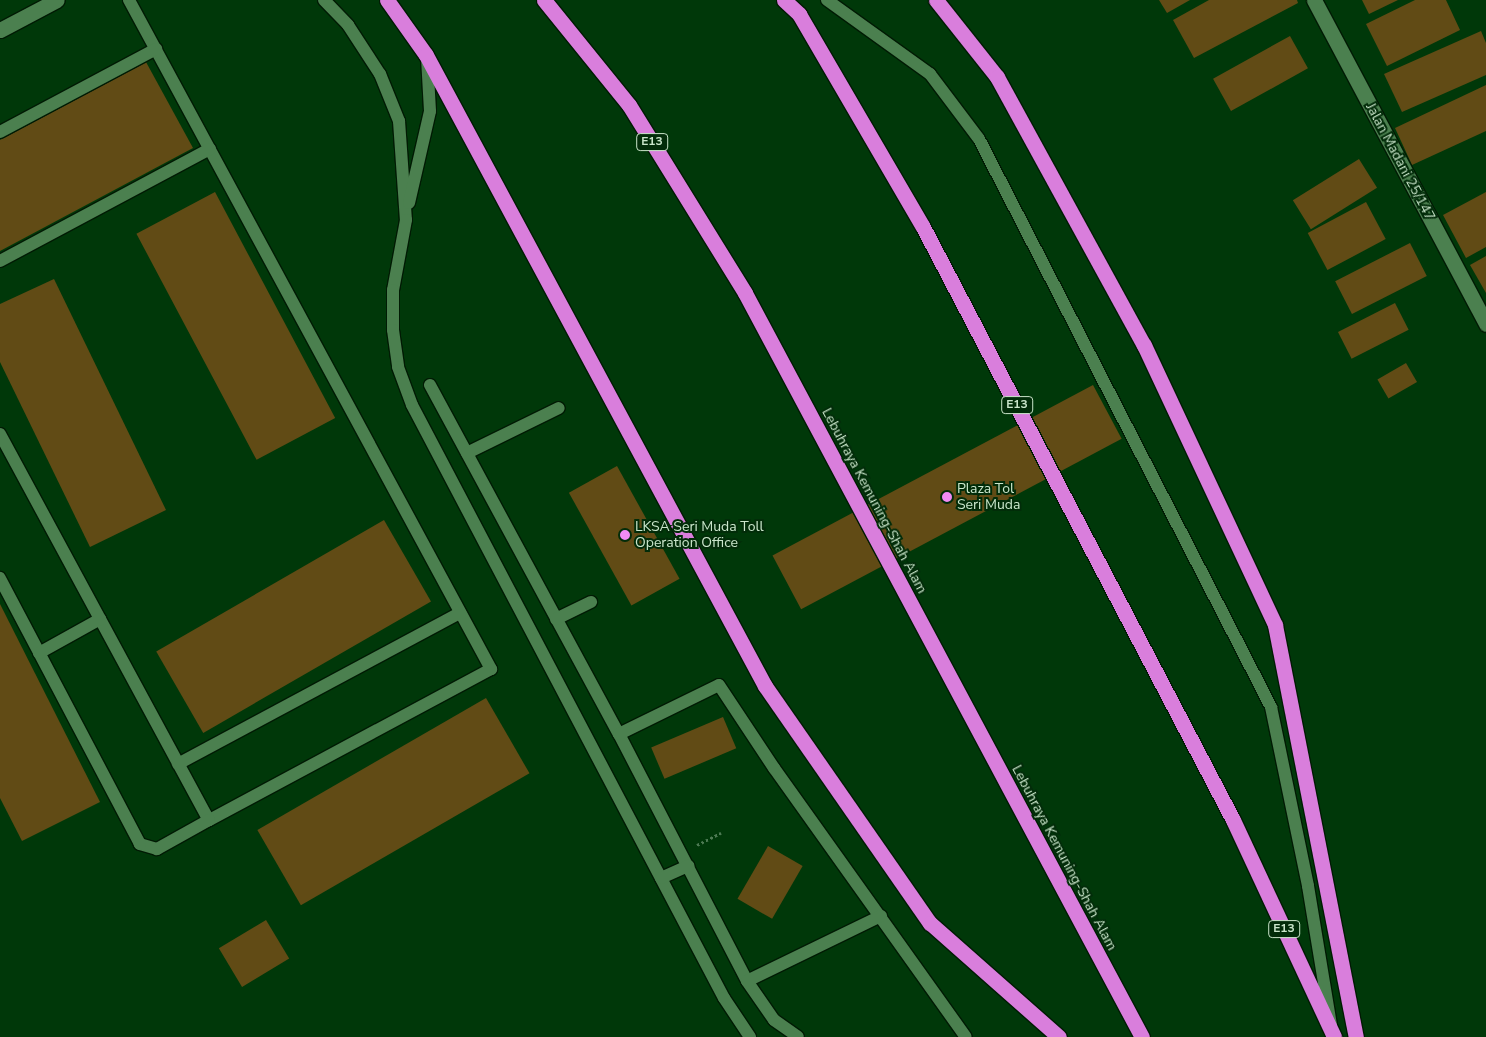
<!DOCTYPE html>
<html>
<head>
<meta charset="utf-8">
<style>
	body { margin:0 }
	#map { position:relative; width:1486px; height:1037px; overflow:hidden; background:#003809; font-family:"Nunito Sans",sans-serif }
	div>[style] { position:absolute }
	.building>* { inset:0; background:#614b15; transform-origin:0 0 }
	.path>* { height:3px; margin-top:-1.5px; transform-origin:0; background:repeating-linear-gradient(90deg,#4d7a53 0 2.5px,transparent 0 5px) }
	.roads { filter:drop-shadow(1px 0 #011b04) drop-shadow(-1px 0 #011b04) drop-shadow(0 1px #011b04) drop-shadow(0 -1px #011b04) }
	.lane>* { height:12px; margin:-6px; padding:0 6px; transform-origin:6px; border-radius:6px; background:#4b804f }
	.street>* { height:15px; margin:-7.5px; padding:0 7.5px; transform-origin:7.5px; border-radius:7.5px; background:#4b804f }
	.highway>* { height:15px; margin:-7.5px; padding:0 7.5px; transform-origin:7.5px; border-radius:7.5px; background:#d97edc }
	.dots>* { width:14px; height:14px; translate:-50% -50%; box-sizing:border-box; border:2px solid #022c09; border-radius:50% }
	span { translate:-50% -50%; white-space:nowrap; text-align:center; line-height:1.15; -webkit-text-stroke:4px #022c09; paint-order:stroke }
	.shield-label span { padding:1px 4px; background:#022c09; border:1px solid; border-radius:4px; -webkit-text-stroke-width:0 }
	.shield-label { font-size:12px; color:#cae6cb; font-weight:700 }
	.street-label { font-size:14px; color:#cae6cb }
	.poi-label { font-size:14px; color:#cae6cb }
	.left { translate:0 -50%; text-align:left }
</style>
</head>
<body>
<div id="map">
	<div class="building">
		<div style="clip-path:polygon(1159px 0,1190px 0,1167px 13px)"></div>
		<div style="clip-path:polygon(1209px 0,1297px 0,1298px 3px,1194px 58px,1173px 20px)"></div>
		<div style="clip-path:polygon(1362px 0,1398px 0,1369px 14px)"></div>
		<div style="clip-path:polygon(1415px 0,1446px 0,1460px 30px,1387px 66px,1366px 24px)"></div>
		<div style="clip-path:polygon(1481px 31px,1486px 43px,1486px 75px,1402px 112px,1384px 74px)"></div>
		<div style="left:1290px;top:36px;width:37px;height:88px;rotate:61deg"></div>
		<div style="clip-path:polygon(146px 62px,193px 148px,0 251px,0 140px)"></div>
		<div style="clip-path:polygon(1486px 85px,1486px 131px,1412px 165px,1395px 128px)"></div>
		<div style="left:1359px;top:159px;width:34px;height:78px;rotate:58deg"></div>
		<div style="left:215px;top:192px;width:256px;height:89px;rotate:62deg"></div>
		<div style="clip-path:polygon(1486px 192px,1486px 247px,1466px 258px,1443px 215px)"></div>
		<div style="left:1366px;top:202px;width:42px;height:66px;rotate:62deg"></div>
		<div style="left:1410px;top:243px;width:37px;height:84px;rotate:63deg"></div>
		<div style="clip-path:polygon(1486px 256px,1486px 293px,1470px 265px)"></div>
		<div style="clip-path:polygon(54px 279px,166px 510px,90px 547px,0 362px,0 304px)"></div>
		<div style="left:1395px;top:303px;width:30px;height:64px;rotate:63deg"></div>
		<div style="left:1406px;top:363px;width:22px;height:33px;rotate:60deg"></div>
		<div style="left:1093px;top:385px;width:61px;height:363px;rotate:62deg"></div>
		<div style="left:617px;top:466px;width:129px;height:55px;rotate:61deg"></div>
		<div style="left:384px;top:520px;width:94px;height:263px;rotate:60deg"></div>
		<div style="clip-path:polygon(0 604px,100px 802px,22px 841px,0 798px)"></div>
		<div style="left:486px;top:698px;width:87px;height:264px;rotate:60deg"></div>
		<div style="left:723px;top:717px;width:34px;height:78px;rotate:67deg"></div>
		<div style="left:768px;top:846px;width:40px;height:61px;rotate:30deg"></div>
		<div style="left:266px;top:920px;width:45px;height:55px;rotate:59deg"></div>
	</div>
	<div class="path">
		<div style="left:697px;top:845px;width:27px;rotate:-27deg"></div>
	</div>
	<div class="roads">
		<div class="lane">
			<div style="left:129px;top:0;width:761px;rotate:61.58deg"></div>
			<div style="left:491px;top:669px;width:320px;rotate:151.8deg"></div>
			<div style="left:324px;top:0;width:35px;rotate:46deg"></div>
			<div style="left:348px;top:25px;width:59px;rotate:56.9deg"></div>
			<div style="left:380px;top:74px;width:51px;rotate:68deg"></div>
			<div style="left:399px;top:121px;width:99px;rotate:86deg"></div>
			<div style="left:406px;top:220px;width:71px;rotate:100.5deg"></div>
			<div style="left:393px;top:290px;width:40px;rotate:90deg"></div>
			<div style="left:393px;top:330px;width:37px;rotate:82deg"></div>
			<div style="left:398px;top:367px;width:40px;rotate:69.8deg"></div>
			<div style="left:412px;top:405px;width:670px;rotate:62.25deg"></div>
			<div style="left:724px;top:998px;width:47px;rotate:56.3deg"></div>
			<div style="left:827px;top:0;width:127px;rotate:35.7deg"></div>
			<div style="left:930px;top:74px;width:81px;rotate:53deg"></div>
			<div style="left:979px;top:139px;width:639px;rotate:62.79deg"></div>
			<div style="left:1271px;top:707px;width:183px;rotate:78.3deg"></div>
			<div style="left:1308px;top:886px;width:141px;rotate:80.6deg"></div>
			<div style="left:0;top:132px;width:177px;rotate:-28deg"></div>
			<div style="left:409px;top:203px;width:94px;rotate:-77.1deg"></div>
			<div style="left:430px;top:111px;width:53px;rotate:-93.2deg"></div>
			<div style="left:0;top:261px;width:238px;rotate:-28.1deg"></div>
			<div style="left:430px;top:385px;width:397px;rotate:61.6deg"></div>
			<div style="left:619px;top:734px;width:278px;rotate:62.6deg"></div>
			<div style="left:747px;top:981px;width:47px;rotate:55.3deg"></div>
			<div style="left:774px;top:1020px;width:29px;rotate:35deg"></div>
			<div style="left:0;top:434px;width:439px;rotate:61.6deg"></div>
			<div style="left:209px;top:820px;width:60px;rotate:150.9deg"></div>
			<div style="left:157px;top:849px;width:18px;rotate:-164deg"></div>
			<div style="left:140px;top:844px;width:301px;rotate:-117.8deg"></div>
			<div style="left:467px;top:453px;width:102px;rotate:-26.1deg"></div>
			<div style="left:556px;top:619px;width:39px;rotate:-26deg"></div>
			<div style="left:39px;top:653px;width:70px;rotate:-29.1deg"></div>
			<div style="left:619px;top:734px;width:111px;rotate:-26.1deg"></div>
			<div style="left:719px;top:685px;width:100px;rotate:56.5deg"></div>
			<div style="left:774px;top:768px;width:330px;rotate:54.5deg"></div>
			<div style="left:178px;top:764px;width:320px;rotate:-28.2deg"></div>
			<div style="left:661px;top:878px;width:30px;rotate:-24deg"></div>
			<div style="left:747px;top:981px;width:149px;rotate:-25.9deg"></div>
		</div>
		<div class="street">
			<div style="left:1314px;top:0;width:367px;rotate:62deg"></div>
			<div style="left:0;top:30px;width:64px;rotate:-27.8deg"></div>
		</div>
		<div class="highway">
			<div style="left:387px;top:0;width:67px;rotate:54.7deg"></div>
			<div style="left:426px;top:55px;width:716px;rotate:61.75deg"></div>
			<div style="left:765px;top:686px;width:289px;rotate:55.2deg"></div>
			<div style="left:930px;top:923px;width:172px;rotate:41.5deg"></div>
			<div style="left:544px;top:0;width:135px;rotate:51deg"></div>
			<div style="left:629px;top:105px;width:221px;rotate:58.3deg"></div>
			<div style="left:745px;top:293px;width:843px;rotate:61.92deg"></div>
			<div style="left:784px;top:0;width:21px;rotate:43deg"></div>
			<div style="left:799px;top:14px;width:246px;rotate:59.8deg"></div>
			<div style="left:923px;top:227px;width:669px;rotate:62.4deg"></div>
			<div style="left:1233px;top:820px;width:239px;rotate:65deg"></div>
			<div style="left:936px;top:0;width:98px;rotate:51.6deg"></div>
			<div style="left:997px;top:77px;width:306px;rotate:61.3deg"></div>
			<div style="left:1144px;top:345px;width:309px;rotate:64.9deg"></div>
			<div style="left:1275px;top:625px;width:420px;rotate:78.9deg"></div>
		</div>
	</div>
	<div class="dots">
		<div style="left:947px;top:497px;background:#f18bf5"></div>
		<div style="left:625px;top:535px;background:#f18bf5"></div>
	</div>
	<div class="shield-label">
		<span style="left:652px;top:142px">E13</span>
		<span style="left:1017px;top:405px">E13</span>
		<span style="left:1284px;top:929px">E13</span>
	</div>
	<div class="street-label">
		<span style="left:1400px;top:162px;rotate:62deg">Jalan Madani 25/147</span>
		<span style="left:874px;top:501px;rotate:62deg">Lebuhraya Kemuning-Shah Alam</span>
		<span style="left:1064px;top:858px;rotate:62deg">Lebuhraya Kemuning-Shah Alam</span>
	</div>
	<div class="poi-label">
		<span class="left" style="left:957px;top:497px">Plaza Tol<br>Seri Muda</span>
		<span class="left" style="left:635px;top:535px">LKSA Seri Muda Toll<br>Operation Office</span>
	</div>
</div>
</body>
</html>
